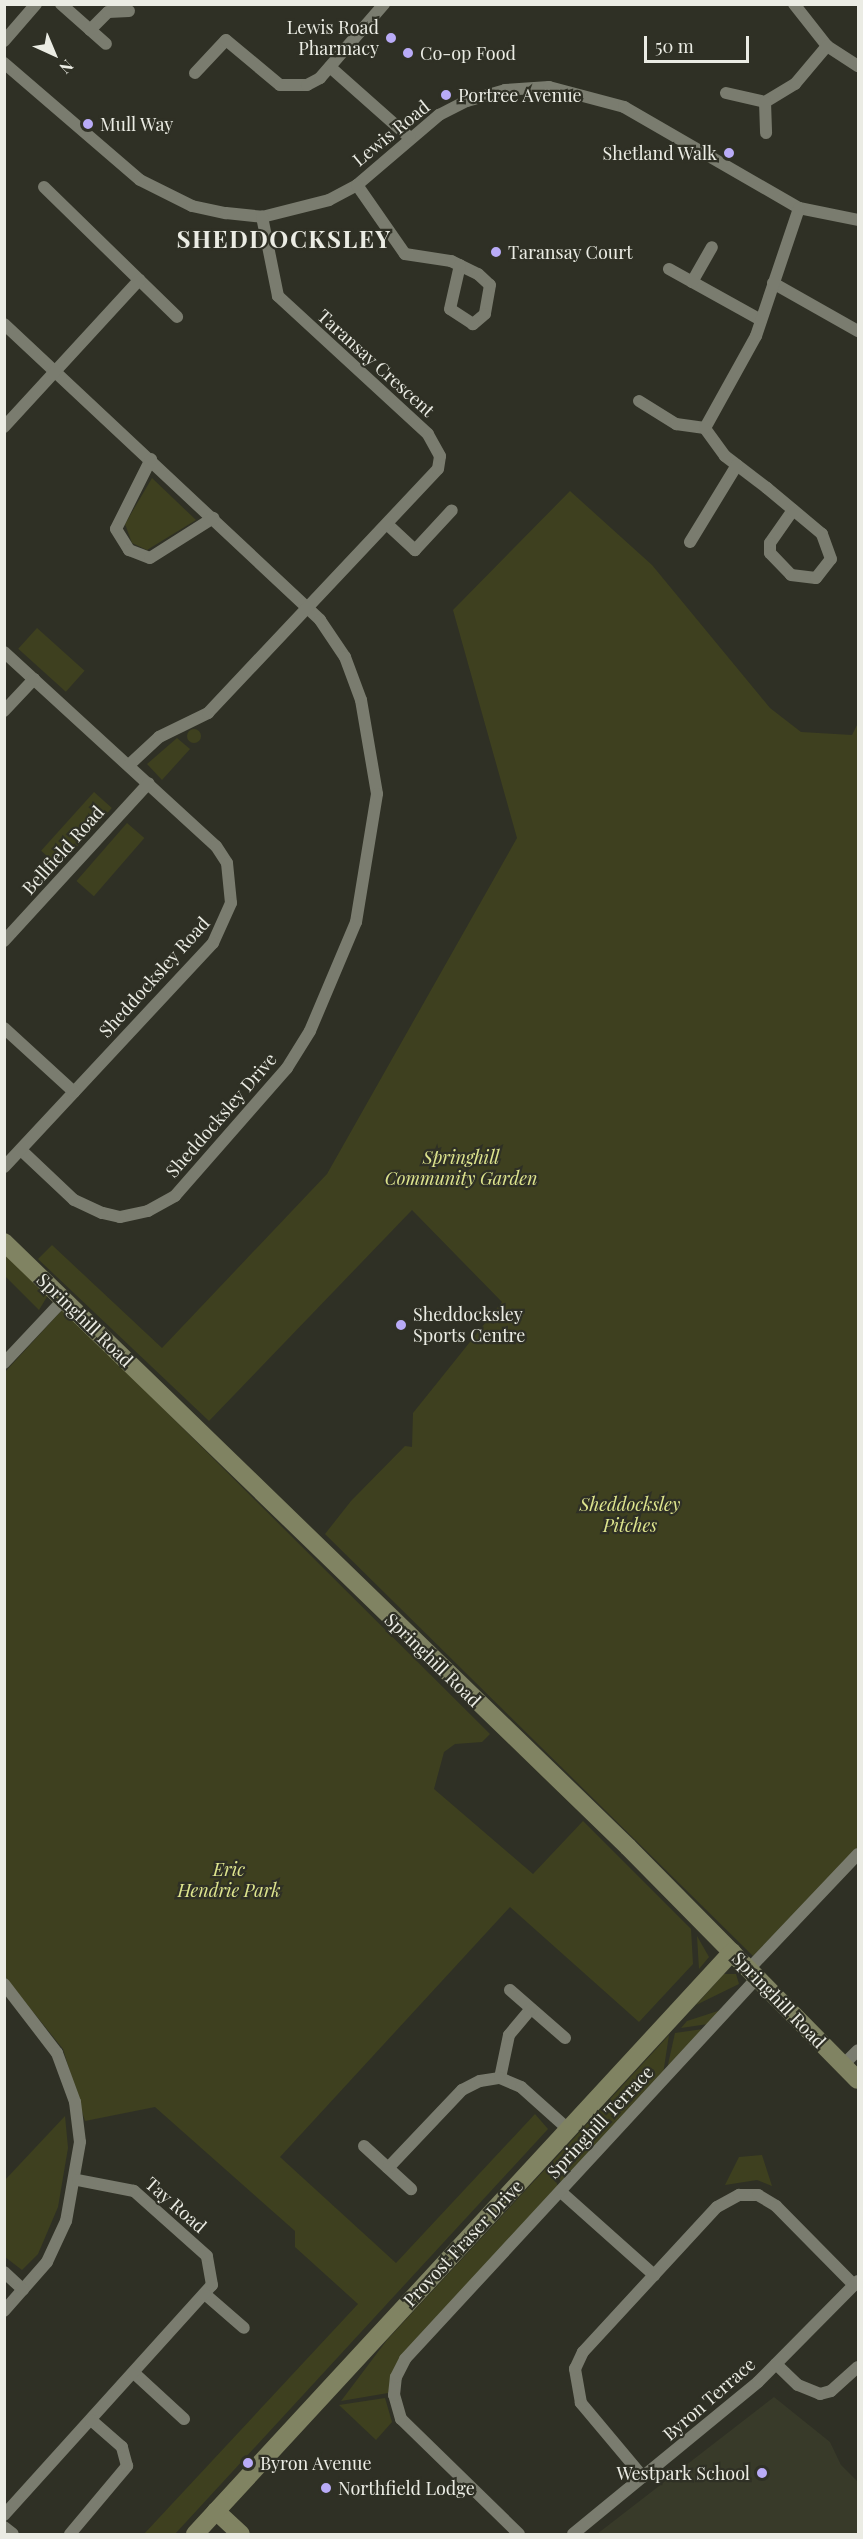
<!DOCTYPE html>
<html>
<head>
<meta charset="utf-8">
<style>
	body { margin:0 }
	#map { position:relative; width:863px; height:2539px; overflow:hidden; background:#2f3025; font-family:"Playfair Display",serif }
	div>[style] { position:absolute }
	.built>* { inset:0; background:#383a29 }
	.green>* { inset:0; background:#3e401f; transform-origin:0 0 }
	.round { border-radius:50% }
	.street>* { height:12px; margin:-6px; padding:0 6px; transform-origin:6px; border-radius:6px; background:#7a7c6f }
	.secondary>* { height:18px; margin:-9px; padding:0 9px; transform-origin:9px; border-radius:9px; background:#808362 }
	.dots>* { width:16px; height:16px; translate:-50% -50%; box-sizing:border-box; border:3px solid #2f3025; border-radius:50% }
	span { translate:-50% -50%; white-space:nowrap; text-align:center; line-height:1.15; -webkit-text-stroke:4.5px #2f3025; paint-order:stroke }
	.poi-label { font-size:18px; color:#ebece4 }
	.right { translate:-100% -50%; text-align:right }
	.left { translate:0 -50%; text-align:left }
	.street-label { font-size:18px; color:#ebece4 }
	.park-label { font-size:18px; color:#dee58e; font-style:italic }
	.district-label { font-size:24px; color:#ebece4; font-weight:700; letter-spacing:1.5px }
	.frame { position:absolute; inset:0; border:6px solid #ebece4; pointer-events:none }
	.north { position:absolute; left:24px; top:24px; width:60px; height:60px; -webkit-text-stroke:4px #2f3025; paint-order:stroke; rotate:136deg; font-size:16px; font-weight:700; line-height:24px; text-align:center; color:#ebece4 }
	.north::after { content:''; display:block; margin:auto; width:21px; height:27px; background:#ebece4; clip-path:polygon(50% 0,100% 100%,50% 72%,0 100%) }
	.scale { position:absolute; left:644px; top:36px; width:105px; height:27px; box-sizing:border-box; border:3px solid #ebece4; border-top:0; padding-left:8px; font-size:18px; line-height:21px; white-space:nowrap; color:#ebece4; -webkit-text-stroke:4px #2f3025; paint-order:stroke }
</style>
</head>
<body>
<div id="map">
	<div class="built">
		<div style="clip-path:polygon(774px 2397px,830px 2442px,841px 2465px,858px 2482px,858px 2534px,597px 2534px)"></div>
	</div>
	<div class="green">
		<div style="clip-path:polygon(152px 478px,196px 520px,147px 550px,132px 543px,125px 524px)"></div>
		<div style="clip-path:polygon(570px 491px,652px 565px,770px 708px,801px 732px,852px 735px,858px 723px,858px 1848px,753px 1956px,325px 1534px,351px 1501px,405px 1446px,412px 1447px,413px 1413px,502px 1302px,412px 1210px,209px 1421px,38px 1259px,52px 1245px,162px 1348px,327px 1174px,517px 838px,453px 610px)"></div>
		<div style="left:37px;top:628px;width:64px;height:28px;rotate:42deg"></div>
		<div class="round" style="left:187px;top:729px;width:14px;height:14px"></div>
		<div style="clip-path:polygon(177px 738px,190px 749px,162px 780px,147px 764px)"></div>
		<div style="left:94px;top:792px;width:24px;height:79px;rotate:42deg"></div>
		<div style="left:127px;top:823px;width:23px;height:77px;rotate:41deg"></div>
		<div style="clip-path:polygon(4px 1252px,48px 1295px,39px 1310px,5px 1276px)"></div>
		<div style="clip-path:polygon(63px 1309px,490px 1734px,482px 1742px,455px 1744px,444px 1752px,434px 1789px,533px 1874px,583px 1821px,691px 1929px,693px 1964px,639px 2022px,510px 1907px,280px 2157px,396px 2263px,535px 2114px,548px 2129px,175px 2534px,144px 2534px,358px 2304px,295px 2247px,295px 2231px,155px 2107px,85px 2121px,63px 2049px,5px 1977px,5px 1372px)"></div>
		<div style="clip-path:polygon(697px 1936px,709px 1957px,699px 1969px)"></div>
		<div style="clip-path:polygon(724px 1974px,736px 1974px,739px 1984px,696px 2005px)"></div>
		<div style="clip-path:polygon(721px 2010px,708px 2024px,681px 2028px,687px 2021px)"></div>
		<div style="clip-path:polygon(703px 2029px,667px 2069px,675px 2033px)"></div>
		<div style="clip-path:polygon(669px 2035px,663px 2074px,561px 2183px,553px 2161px)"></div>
		<div style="clip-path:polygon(65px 2116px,68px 2148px,58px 2207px,38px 2254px,22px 2270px,5px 2257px,5px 2180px)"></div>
		<div style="clip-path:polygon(762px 2155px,772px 2186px,757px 2180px,725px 2185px,739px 2157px)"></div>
		<div style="clip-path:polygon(550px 2164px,558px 2187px,401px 2356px,388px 2393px,341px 2401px,387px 2340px)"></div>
		<div style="clip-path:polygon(385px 2398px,392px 2422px,376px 2440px,339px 2405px)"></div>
	</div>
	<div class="street">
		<div style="left:61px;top:4px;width:60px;rotate:41.6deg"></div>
		<div style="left:794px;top:4px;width:53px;rotate:51.8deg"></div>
		<div style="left:827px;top:46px;width:37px;rotate:33deg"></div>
		<div style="left:90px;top:30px;width:25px;rotate:-45deg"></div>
		<div style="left:108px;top:12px;width:21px;rotate:-3deg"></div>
		<div style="left:4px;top:41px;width:49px;rotate:-49.1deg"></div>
		<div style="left:4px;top:63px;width:179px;rotate:40.7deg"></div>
		<div style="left:140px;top:180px;width:58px;rotate:26.6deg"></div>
		<div style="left:192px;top:206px;width:35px;rotate:12deg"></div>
		<div style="left:226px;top:213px;width:36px;rotate:6deg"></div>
		<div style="left:262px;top:217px;width:69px;rotate:-14.2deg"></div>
		<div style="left:329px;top:200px;width:32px;rotate:-28deg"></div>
		<div style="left:357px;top:185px;width:108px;rotate:-40.5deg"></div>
		<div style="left:439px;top:115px;width:31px;rotate:-27deg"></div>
		<div style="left:467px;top:101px;width:40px;rotate:-16deg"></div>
		<div style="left:505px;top:90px;width:44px;rotate:-3.9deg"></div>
		<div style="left:549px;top:87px;width:78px;rotate:14.9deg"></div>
		<div style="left:624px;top:107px;width:202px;rotate:30deg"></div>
		<div style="left:799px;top:208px;width:60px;rotate:11.5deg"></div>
		<div style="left:330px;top:67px;width:107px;rotate:41.6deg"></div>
		<div style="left:195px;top:73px;width:45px;rotate:-46.8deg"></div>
		<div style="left:226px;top:40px;width:70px;rotate:39.8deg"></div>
		<div style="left:280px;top:85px;width:27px"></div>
		<div style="left:307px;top:85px;width:15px;rotate:-28deg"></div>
		<div style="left:320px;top:78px;width:98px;rotate:-49.1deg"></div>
		<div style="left:726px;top:93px;width:40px;rotate:13deg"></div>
		<div style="left:765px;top:102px;width:35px;rotate:-31deg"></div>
		<div style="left:795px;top:84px;width:50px;rotate:-49.9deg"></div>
		<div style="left:765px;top:102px;width:31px;rotate:88deg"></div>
		<div style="left:357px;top:185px;width:84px;rotate:55.2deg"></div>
		<div style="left:405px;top:254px;width:47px;rotate:8.7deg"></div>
		<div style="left:451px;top:261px;width:30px;rotate:26deg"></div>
		<div style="left:478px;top:274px;width:16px;rotate:43deg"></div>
		<div style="left:490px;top:285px;width:29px;rotate:100deg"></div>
		<div style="left:485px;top:314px;width:16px;rotate:140deg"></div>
		<div style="left:473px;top:324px;width:27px;rotate:-147deg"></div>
		<div style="left:450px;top:309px;width:45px;rotate:-77.2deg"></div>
		<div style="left:44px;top:187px;width:186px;rotate:44.3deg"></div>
		<div style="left:669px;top:269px;width:105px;rotate:29deg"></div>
		<div style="left:692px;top:282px;width:40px;rotate:-60.3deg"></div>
		<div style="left:773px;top:283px;width:98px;rotate:29.5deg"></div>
		<div style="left:4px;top:324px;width:433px;rotate:43.1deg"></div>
		<div style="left:320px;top:620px;width:45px;rotate:56deg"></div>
		<div style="left:345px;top:657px;width:46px;rotate:69.6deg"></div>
		<div style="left:361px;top:700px;width:95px;rotate:80.3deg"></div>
		<div style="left:377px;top:794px;width:130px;rotate:99.3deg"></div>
		<div style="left:356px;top:922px;width:118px;rotate:112.9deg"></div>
		<div style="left:310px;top:1031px;width:44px;rotate:121.9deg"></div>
		<div style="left:287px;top:1068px;width:170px;rotate:131.2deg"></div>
		<div style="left:175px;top:1196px;width:31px;rotate:151deg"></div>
		<div style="left:148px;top:1211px;width:29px;rotate:168deg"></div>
		<div style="left:120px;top:1217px;width:18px;rotate:-167deg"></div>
		<div style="left:102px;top:1213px;width:31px;rotate:-155deg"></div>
		<div style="left:74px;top:1200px;width:73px;rotate:-136.7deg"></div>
		<div style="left:639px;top:401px;width:44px;rotate:31.9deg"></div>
		<div style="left:676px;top:424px;width:29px;rotate:8deg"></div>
		<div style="left:4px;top:427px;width:200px;rotate:-47.4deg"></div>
		<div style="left:151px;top:459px;width:78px;rotate:116.6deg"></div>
		<div style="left:116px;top:529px;width:25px;rotate:58deg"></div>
		<div style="left:129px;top:550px;width:22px;rotate:21deg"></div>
		<div style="left:150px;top:558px;width:75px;rotate:-32.4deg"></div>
		<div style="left:793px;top:510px;width:40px;rotate:124.9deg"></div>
		<div style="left:770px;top:543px;width:10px;rotate:90deg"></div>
		<div style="left:770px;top:553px;width:30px;rotate:46deg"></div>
		<div style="left:791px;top:575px;width:25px;rotate:7deg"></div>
		<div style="left:816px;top:578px;width:24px;rotate:-52deg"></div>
		<div style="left:831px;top:559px;width:27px;rotate:-110deg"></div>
		<div style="left:822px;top:534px;width:72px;rotate:-140.1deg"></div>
		<div style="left:767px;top:488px;width:53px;rotate:-142.7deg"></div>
		<div style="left:725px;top:456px;width:34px;rotate:-126deg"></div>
		<div style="left:705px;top:428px;width:105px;rotate:-61deg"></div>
		<div style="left:756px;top:336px;width:135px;rotate:-71.4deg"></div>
		<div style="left:388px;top:525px;width:37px;rotate:43deg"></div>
		<div style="left:415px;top:550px;width:54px;rotate:-47.2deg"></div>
		<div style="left:690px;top:542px;width:90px;rotate:-58.6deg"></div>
		<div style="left:4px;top:652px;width:287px;rotate:42.5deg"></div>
		<div style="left:216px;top:846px;width:20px;rotate:57deg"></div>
		<div style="left:227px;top:863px;width:40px;rotate:84.3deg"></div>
		<div style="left:231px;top:903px;width:44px;rotate:114.2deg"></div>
		<div style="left:213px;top:943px;width:306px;rotate:133deg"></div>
		<div style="left:4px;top:711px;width:44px;rotate:-46.8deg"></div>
		<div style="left:129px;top:765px;width:41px;rotate:-43deg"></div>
		<div style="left:159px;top:737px;width:55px;rotate:-26.1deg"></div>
		<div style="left:208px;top:713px;width:335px;rotate:-46.7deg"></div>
		<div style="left:438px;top:469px;width:13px;rotate:-81deg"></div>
		<div style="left:440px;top:456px;width:25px;rotate:-119deg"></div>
		<div style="left:428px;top:434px;width:204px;rotate:-137.4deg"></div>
		<div style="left:278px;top:296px;width:81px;rotate:-101.4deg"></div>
		<div style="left:4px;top:941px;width:214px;rotate:-47.5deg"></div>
		<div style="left:4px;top:1028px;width:95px;rotate:42.4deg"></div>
		<div style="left:4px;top:1363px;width:88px;rotate:-46.8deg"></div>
		<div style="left:748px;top:1970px;width:160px;rotate:-46.5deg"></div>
		<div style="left:4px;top:1984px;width:87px;rotate:52.5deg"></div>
		<div style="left:57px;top:2053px;width:52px;rotate:69.8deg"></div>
		<div style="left:75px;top:2102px;width:40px;rotate:82.9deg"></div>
		<div style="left:80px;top:2142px;width:80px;rotate:100deg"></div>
		<div style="left:66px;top:2221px;width:45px;rotate:114.9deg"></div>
		<div style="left:47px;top:2262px;width:65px;rotate:131.3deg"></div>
		<div style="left:510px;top:1990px;width:73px;rotate:41.1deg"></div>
		<div style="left:843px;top:2065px;width:21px;rotate:-45deg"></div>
		<div style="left:500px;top:2078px;width:44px;rotate:-78.2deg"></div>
		<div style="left:509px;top:2035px;width:34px;rotate:-50deg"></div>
		<div style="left:364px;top:2146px;width:64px;rotate:42.5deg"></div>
		<div style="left:388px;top:2168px;width:108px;rotate:-46.5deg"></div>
		<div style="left:462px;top:2090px;width:20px;rotate:-27deg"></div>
		<div style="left:480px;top:2081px;width:20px;rotate:-9deg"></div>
		<div style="left:500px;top:2078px;width:23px;rotate:23deg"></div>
		<div style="left:521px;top:2087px;width:63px;rotate:41.8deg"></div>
		<div style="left:561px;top:2192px;width:125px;rotate:41.7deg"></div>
		<div style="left:4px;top:2272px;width:26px;rotate:43deg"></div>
		<div style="left:206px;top:2295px;width:50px;rotate:41deg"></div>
		<div style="left:776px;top:2364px;width:30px;rotate:44deg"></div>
		<div style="left:798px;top:2385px;width:24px;rotate:22deg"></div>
		<div style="left:820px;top:2394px;width:11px;rotate:-15deg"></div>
		<div style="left:831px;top:2391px;width:36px;rotate:-42deg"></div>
		<div style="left:134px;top:2373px;width:68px;rotate:42.6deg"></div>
		<div style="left:643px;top:2477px;width:97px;rotate:-130deg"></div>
		<div style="left:581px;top:2403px;width:35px;rotate:-100deg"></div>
		<div style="left:575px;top:2369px;width:19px;rotate:-65deg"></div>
		<div style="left:583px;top:2352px;width:197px;rotate:-47.3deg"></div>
		<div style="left:717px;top:2207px;width:25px;rotate:-29deg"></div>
		<div style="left:739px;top:2195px;width:19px"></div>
		<div style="left:758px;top:2195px;width:21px;rotate:31deg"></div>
		<div style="left:776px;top:2206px;width:111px;rotate:45.4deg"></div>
		<div style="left:4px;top:2515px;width:310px;rotate:-47.9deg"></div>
		<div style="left:212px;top:2285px;width:29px;rotate:-100deg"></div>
		<div style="left:207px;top:2256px;width:98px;rotate:-138.3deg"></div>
		<div style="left:134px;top:2191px;width:57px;rotate:-168.9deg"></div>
		<div style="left:4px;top:2527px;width:11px;rotate:38deg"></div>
		<div style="left:70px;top:2534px;width:89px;rotate:-50deg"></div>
		<div style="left:127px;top:2466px;width:20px;rotate:-105deg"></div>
		<div style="left:122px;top:2447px;width:41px;rotate:-138.9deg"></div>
		<div style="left:519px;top:2534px;width:165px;rotate:-135.7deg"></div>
		<div style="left:401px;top:2419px;width:25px;rotate:-106deg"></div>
		<div style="left:394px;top:2395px;width:18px;rotate:-84deg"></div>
		<div style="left:396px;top:2377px;width:20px;rotate:-63deg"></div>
		<div style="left:405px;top:2359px;width:517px;rotate:-47.27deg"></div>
		<div style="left:573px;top:2534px;width:239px;rotate:-39.4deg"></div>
		<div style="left:758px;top:2382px;width:142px;rotate:-45.3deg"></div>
	</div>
	<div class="secondary">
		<div style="left:4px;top:1242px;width:869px;rotate:44.11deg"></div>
		<div style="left:628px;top:1847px;width:327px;rotate:45.4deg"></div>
		<div style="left:216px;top:2511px;width:34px;rotate:43deg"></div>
		<div style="left:195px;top:2534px;width:792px;rotate:-47.3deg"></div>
	</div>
	<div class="dots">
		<div style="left:391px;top:38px;background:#b9abf7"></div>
		<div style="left:408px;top:53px;background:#b9abf7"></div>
		<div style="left:446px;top:95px;background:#b9abf7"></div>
		<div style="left:88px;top:124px;background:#b9abf7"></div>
		<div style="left:729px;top:153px;background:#b9abf7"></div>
		<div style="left:496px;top:252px;background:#b9abf7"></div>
		<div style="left:401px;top:1325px;background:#b9abf7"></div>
		<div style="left:248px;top:2463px;background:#b9abf7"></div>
		<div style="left:762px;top:2473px;background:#b9abf7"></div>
		<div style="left:326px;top:2488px;background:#b9abf7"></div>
	</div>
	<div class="poi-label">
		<span class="right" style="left:379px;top:38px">Lewis Road<br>Pharmacy</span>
		<span class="left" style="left:420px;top:53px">Co-op Food</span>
		<span class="left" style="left:458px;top:95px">Portree Avenue</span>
		<span class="left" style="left:100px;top:124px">Mull Way</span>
		<span class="right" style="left:717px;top:153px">Shetland Walk</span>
		<span class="left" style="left:508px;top:252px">Taransay Court</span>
		<span class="left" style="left:413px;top:1325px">Sheddocksley<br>Sports Centre</span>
		<span class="left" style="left:260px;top:2463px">Byron Avenue</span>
		<span class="right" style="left:750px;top:2473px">Westpark School</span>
		<span class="left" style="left:338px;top:2488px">Northfield Lodge</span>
	</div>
	<div class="street-label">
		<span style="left:391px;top:133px;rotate:-39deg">Lewis Road</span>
		<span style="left:376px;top:363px;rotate:42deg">Taransay Crescent</span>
		<span style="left:63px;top:850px;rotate:-48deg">Bellfield Road</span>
		<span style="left:154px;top:977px;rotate:-48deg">Sheddocksley Road</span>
		<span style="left:221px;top:1115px;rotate:-49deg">Sheddocksley Drive</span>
		<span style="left:85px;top:1320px;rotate:44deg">Springhill Road</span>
		<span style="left:433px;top:1660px;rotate:44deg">Springhill Road</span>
		<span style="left:779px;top:2000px;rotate:46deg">Springhill Road</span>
		<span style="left:600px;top:2122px;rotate:-47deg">Springhill Terrace</span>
		<span style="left:176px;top:2205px;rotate:41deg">Tay Road</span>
		<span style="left:463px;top:2243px;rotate:-47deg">Provost Fraser Drive</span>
		<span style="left:709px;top:2399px;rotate:-41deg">Byron Terrace</span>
	</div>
	<div class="park-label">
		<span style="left:461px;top:1168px">Springhill<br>Community Garden</span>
		<span style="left:630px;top:1515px">Sheddocksley<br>Pitches</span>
		<span style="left:229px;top:1880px">Eric<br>Hendrie Park</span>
	</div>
	<div class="district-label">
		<span style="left:284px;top:239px">SHEDDOCKSLEY</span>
	</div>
	<div class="frame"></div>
	<div class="north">N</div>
	<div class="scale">50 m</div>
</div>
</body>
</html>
